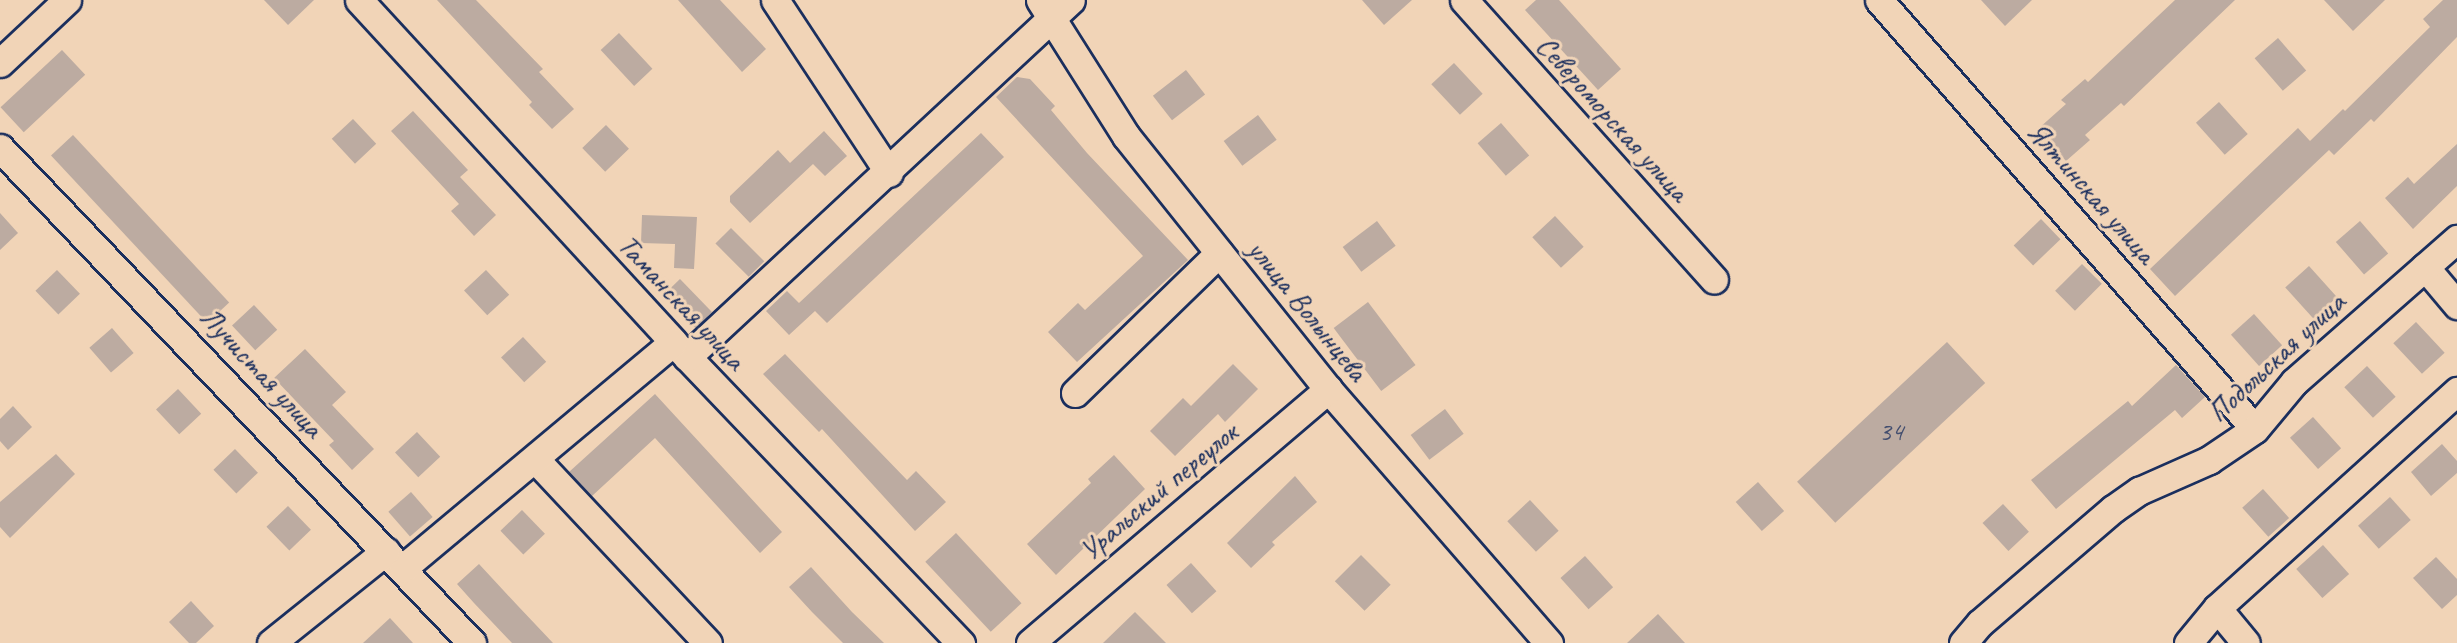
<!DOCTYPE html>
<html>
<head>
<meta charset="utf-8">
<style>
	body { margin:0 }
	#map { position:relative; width:2457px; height:643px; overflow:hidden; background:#f1d4b7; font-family:Caveat,sans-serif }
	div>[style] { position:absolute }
	.building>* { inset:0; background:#bcaba1; transform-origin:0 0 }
	.roads { filter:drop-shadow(2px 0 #1b2f5e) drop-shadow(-2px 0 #1b2f5e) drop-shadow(0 2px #1b2f5e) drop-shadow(0 -2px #1b2f5e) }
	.minor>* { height:27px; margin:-13.5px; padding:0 13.5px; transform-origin:13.5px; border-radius:13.5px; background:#f1d4b7 }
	span { translate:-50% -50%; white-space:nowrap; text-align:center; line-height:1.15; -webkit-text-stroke:6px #f1d4b7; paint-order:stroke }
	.number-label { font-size:27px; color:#434e6f }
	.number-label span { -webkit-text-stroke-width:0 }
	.street-label { font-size:30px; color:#1b2f5e }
</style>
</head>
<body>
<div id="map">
	<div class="building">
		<div style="clip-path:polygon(264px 0,314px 0,288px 25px)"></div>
		<div style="clip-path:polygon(437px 0,476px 0,543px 69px,539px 72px,574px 109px,552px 129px,529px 105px,532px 102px)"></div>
		<div style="clip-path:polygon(678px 0,720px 0,766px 49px,742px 72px)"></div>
		<div style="clip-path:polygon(1362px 0,1412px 0,1384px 25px)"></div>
		<div style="clip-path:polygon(1536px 0,1559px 0,1621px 69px,1598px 90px,1525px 10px)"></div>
		<div style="clip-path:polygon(1981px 0,2032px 0,2005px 26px)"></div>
		<div style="clip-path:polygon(2175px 0,2235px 0,2124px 106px,2121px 103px,2085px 135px,2090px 140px,2066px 161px,2038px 129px,2066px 104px,2061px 100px,2085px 79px,2088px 82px)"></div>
		<div style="clip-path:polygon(2324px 0,2385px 0,2353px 31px)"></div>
		<div style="clip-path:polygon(2443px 0,2457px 0,2457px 37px,2374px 122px,2371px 119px,2334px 155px,2329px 150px,2175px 296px,2150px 269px,2298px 128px,2310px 141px,2343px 109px,2345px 111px,2430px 27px,2423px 19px)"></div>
		<div style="left:619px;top:33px;width:49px;height:25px;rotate:47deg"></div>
		<div style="left:2278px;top:38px;width:43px;height:31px;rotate:49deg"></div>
		<div style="left:62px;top:50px;width:34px;height:84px;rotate:47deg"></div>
		<div style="left:1454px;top:63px;width:42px;height:31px;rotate:47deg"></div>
		<div style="left:1186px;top:70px;width:31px;height:42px;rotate:52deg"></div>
		<div style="clip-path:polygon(1017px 77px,1030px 79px,1055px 106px,1051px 110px,1087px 153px,1188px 260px,1077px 362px,1048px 332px,1078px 303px,1085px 310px,1143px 256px,996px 97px)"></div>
		<div style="left:2219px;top:102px;width:43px;height:31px;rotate:48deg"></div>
		<div style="clip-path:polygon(413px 111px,468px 170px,460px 177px,496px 215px,474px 236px,451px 211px,459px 204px,391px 131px)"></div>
		<div style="left:1258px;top:115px;width:31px;height:43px;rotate:53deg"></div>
		<div style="left:353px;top:119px;width:34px;height:29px;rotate:47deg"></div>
		<div style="left:1501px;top:123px;width:43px;height:31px;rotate:49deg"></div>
		<div style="left:606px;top:125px;width:33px;height:33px;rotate:46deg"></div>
		<div style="clip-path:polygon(824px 131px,847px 156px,825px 176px,813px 164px,750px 223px,730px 202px,730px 196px,778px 150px,790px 163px)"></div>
		<div style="clip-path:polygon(981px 133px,1004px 157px,827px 323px,815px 311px,789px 335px,766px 311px,787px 291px,799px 303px)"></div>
		<div style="left:73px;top:135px;width:229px;height:30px;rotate:47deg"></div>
		<div style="clip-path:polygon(2457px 144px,2457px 186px,2413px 229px,2385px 198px,2408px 177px,2414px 184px)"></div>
		<div style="clip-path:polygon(0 213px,18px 233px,0 250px)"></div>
		<div style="clip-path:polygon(642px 215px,697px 217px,694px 269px,674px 268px,675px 244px,641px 243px)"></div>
		<div style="left:1555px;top:216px;width:42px;height:31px;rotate:47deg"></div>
		<div style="left:2041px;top:219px;width:28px;height:38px;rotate:46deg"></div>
		<div style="left:1377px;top:221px;width:31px;height:43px;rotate:53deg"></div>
		<div style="left:2360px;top:221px;width:43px;height:32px;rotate:49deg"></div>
		<div style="left:731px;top:228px;width:47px;height:22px;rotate:45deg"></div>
		<div style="left:2082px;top:264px;width:28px;height:38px;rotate:45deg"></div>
		<div style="left:2309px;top:266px;width:42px;height:32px;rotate:48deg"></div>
		<div style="left:57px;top:270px;width:33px;height:30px;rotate:46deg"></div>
		<div style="left:486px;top:270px;width:34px;height:30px;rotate:47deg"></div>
		<div style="left:680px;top:279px;width:46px;height:23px;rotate:46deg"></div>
		<div style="left:1368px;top:302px;width:79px;height:43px;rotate:53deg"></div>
		<div style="left:254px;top:305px;width:34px;height:30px;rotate:47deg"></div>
		<div style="left:2254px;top:314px;width:42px;height:31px;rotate:48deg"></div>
		<div style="left:2416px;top:322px;width:42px;height:31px;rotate:47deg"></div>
		<div style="left:112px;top:328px;width:33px;height:30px;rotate:49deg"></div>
		<div style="left:523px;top:337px;width:34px;height:30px;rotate:47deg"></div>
		<div style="left:1947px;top:342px;width:56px;height:205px;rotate:47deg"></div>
		<div style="clip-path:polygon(305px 349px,346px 392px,332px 405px,374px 449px,352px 470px,329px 445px,334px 441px,274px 378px)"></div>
		<div style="clip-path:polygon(785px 354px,907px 480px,916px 471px,946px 502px,915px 531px,822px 429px,819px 432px,763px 374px)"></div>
		<div style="clip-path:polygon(1233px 364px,1258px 389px,1225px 422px,1218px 414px,1175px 456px,1150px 431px,1183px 398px,1191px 406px)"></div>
		<div style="clip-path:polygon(2176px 365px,2205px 397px,2182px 418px,2175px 410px,2056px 509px,2031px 480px,2128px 401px,2132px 406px)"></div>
		<div style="left:2367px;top:366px;width:42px;height:31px;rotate:47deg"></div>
		<div style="left:178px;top:389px;width:34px;height:30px;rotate:47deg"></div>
		<div style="clip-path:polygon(655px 394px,782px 532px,760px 553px,655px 438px,592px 496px,569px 472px)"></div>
		<div style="clip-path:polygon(13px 406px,32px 427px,8px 450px,0 441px,0 419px)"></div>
		<div style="left:1445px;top:409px;width:31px;height:43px;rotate:53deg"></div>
		<div style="left:2313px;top:417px;width:42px;height:31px;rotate:48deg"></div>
		<div style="left:417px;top:432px;width:34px;height:30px;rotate:47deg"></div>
		<div style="clip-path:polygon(2442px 444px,2457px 461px,2457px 473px,2431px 496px,2411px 472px)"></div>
		<div style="left:235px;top:449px;width:33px;height:30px;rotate:46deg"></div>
		<div style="clip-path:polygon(56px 454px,75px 474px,10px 538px,0 527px,0 502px)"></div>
		<div style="clip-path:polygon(1114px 455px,1145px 489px,1056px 575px,1027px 544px,1091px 483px,1088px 479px)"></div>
		<div style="clip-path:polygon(1295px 476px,1317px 502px,1272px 542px,1275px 545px,1251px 568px,1227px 543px)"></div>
		<div style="left:1758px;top:482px;width:39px;height:30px;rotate:48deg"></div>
		<div style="left:2263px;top:489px;width:39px;height:28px;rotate:48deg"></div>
		<div style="left:411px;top:492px;width:33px;height:30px;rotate:49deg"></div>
		<div style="left:2390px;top:497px;width:31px;height:43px;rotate:48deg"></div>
		<div style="left:1530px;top:500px;width:42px;height:31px;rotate:47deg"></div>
		<div style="left:2003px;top:504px;width:38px;height:28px;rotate:47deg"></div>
		<div style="left:288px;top:506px;width:33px;height:30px;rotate:46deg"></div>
		<div style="left:522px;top:510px;width:33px;height:30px;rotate:46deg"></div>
		<div style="left:956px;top:533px;width:96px;height:42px;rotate:47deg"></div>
		<div style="left:2323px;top:545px;width:39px;height:36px;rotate:48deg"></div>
		<div style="left:1361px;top:555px;width:42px;height:37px;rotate:45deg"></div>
		<div style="left:1585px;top:556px;width:42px;height:33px;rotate:48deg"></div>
		<div style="clip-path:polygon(2436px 557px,2457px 579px,2457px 595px,2442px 609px,2413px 578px)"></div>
		<div style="left:1191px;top:563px;width:38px;height:33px;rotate:48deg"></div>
		<div style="clip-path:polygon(479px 564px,518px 606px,553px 643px,512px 643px,474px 603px,457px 584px)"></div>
		<div style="clip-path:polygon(811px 567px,852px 612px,884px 643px,843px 643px,812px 612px,789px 587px)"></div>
		<div style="clip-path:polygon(191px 601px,214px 626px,196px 643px,189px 643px,169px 622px)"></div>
		<div style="clip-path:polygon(1135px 612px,1166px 643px,1103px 643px)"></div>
		<div style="clip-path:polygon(1658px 614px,1685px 643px,1627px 643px)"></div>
		<div style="clip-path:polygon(390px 618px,413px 643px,363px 643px)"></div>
	</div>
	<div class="roads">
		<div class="minor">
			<div style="left:359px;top:0;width:464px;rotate:47.4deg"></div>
			<div style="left:673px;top:342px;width:417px;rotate:46.3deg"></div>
			<div style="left:775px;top:0;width:207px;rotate:56.6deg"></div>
			<div style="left:1040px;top:0;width:161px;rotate:57.7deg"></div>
			<div style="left:1126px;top:136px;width:324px;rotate:51.4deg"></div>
			<div style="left:1328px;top:389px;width:337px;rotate:49deg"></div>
			<div style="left:1464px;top:0;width:375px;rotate:48.2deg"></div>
			<div style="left:1879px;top:0;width:570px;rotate:48.77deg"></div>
			<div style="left:0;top:63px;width:92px;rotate:-43.2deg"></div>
			<div style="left:0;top:148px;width:684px;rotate:46.36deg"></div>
			<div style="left:2425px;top:267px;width:50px;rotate:49.9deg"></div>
			<div style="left:687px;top:357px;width:524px;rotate:-42.91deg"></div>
			<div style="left:1075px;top:393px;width:201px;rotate:-44.2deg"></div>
			<div style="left:536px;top:460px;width:251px;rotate:46.8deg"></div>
			<div style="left:403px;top:568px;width:352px;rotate:-39.9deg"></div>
			<div style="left:2217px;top:608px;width:45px;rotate:50.4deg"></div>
			<div style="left:271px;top:643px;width:147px;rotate:-38.7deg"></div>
			<div style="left:1030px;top:643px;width:392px;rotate:-40.4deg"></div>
			<div style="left:1963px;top:643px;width:26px;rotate:-50deg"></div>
			<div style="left:1980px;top:623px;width:175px;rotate:-40.6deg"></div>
			<div style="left:2113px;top:509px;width:32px;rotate:-35deg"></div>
			<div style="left:2139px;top:491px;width:77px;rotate:-23.9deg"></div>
			<div style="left:2209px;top:460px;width:55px;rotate:-34deg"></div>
			<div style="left:2255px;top:429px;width:61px;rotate:-50.3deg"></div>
			<div style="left:2294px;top:382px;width:217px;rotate:-41.3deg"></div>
			<div style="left:2188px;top:643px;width:45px;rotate:-50.4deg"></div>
			<div style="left:2217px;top:608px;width:324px;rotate:-42.1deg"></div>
		</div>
	</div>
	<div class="number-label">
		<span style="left:1891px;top:432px">34</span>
	</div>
	<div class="street-label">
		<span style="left:1613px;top:118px;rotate:48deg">Североморская улица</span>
		<span style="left:2092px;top:192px;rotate:49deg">Ялтинская улица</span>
		<span style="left:682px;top:302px;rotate:47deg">Таманская улица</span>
		<span style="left:1308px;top:310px;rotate:51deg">улица Волынцева</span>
		<span style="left:2276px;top:357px;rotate:-43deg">Подольская улица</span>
		<span style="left:262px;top:372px;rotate:47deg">Лучистая улица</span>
		<span style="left:1158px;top:491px;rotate:-40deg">Уральский переулок</span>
	</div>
</div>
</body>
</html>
